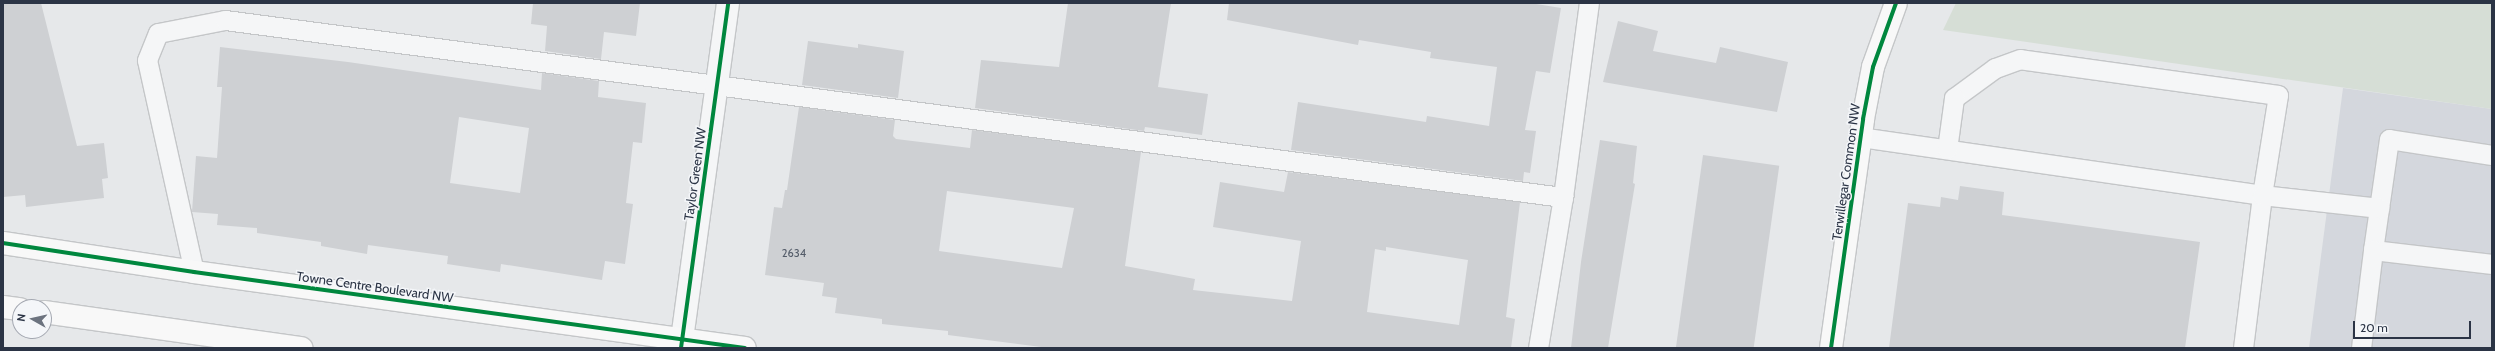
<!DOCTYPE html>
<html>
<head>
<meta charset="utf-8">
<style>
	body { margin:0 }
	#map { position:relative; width:2495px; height:351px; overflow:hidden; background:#e6e8ea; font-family:Cabin,sans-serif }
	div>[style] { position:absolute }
	.built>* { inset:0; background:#d4d7dd }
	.green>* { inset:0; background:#d6ded6 }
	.building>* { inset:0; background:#ced0d3; transform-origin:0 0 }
	.roads { filter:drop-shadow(1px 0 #c4c6c8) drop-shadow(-1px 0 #c4c6c8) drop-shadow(0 1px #c4c6c8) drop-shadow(0 -1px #c4c6c8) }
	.lane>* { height:19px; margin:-9.5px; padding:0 9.5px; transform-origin:9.5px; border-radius:9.5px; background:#f5f6f7 }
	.street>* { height:22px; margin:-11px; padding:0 11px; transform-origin:11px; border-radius:11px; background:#f5f6f7 }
	.secondary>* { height:22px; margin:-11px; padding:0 11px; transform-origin:11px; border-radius:11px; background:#f8f8f8 }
	.cycleway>* { height:4px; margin:-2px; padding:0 2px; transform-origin:2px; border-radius:2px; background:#00873e }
	span { translate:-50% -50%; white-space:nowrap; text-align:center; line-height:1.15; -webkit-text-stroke:3px #f4f6f9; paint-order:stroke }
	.number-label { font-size:11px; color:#545c69 }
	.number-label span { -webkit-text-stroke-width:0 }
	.street-label { font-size:13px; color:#2b3445 }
	.frame { position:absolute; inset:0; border:4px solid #2b3445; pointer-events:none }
	.north { position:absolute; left:12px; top:299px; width:40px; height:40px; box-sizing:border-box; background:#f4f6f9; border:1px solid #a4a8b1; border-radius:50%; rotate:278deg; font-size:11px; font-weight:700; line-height:16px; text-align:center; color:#2b3445 }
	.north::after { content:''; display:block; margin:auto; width:14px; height:18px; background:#6c737f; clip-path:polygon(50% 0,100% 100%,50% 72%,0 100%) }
	.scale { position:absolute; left:2353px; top:321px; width:118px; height:18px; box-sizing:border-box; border:2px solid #2b3445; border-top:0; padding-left:5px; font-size:12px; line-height:14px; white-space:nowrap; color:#2b3445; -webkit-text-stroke:3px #f4f6f9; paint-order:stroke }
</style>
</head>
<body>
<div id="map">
	<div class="built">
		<div style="clip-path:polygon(2343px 88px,2492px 109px,2492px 348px,2309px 348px)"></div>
	</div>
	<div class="green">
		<div style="clip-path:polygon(1956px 3px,2492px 3px,2492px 109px,1943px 30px)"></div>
	</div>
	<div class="building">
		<div style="clip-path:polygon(3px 3px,41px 3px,77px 146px,104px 143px,108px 178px,102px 179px,104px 198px,26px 207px,25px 195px,3px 197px)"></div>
		<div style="clip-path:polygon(533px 3px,640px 3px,636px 36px,604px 32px,601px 59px,545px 51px,547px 26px,531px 24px)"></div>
		<div style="clip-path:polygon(1068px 3px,1171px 3px,1158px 87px,1208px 94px,1202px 135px,1145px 127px,1144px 131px,975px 108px,981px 60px,1059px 67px)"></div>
		<div style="clip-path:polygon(1229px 3px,1530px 3px,1561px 8px,1550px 73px,1536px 71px,1525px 130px,1536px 131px,1530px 173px,1524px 172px,1523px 181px,1291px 150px,1298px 102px,1426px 122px,1427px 116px,1489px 126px,1497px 67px,1430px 58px,1431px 52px,1359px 40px,1358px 45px,1227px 20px)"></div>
		<div style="clip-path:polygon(1618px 21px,1658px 31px,1653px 51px,1716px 63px,1720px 47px,1788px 62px,1777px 112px,1603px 82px)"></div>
		<div style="clip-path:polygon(808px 41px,858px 48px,858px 44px,904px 51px,898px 98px,802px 85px)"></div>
		<div style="clip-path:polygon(evenodd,220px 47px,348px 62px,541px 90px,542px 73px,599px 81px,598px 97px,646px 103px,642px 143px,633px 142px,626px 203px,633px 204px,625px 264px,605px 261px,602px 280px,501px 264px,500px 272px,447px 264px,448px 256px,368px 245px,367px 254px,321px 246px,321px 242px,257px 233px,257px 228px,217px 225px,218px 214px,192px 212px,196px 156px,217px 158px,222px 87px,217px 87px,220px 47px,459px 117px,529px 128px,520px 193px,450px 183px,459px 117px)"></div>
		<div style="clip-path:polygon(evenodd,799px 107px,895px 120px,893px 136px,896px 139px,970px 148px,972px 130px,1141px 152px,1125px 266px,1195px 279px,1193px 290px,1292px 301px,1301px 241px,1213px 227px,1220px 182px,1284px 192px,1288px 172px,1520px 202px,1506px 317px,1515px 319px,1511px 348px,1049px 348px,948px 335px,948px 331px,882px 324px,882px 319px,835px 313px,837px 298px,822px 296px,824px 283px,765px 275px,774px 207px,782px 208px,785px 190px,787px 190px,799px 107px,947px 191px,1074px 208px,1062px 268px,939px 251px,947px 191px,799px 107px,1386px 247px,1468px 260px,1459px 325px,1367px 312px,1375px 249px,1386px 251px,1386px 247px)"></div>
		<div style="clip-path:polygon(1600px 140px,1637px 146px,1633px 183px,1635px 184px,1608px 348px,1571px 348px,1581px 262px)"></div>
		<div style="left:1703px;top:155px;width:77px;height:195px;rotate:8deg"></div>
		<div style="clip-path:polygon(1960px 186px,2004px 192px,2002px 215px,2200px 242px,2185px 348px,1889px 348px,1908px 203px,1940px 207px,1941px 197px,1958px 200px)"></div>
	</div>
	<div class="roads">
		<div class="lane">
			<div style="left:1860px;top:137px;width:406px;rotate:8.2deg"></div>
			<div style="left:2262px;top:195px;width:101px;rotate:-80.9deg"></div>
			<div style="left:2278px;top:95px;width:260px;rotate:-172.1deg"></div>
			<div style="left:2020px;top:59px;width:27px;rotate:160deg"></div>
			<div style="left:1995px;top:68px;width:51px;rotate:143.8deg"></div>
			<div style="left:1954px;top:98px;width:51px;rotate:97.8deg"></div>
			<div style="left:2492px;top:155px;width:104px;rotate:-171.2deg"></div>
			<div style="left:2389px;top:139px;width:112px;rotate:98.2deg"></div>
			<div style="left:2373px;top:250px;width:120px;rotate:6.7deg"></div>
			<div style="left:194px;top:272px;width:217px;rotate:-102.5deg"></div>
			<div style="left:147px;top:60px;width:29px;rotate:-68deg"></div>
			<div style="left:158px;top:33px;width:68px;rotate:-11deg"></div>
			<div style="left:225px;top:20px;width:1350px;rotate:7.54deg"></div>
			<div style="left:1538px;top:348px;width:153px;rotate:-80.6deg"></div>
			<div style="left:1563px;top:197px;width:196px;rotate:-82.4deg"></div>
			<div style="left:2243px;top:348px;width:154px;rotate:-82.9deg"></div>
			<div style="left:2262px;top:195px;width:118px;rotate:6.3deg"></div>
			<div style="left:2361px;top:348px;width:99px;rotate:-83deg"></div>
		</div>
		<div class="street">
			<div style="left:682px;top:339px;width:339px;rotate:-82.2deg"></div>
		</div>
		<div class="secondary">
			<div style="left:3px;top:243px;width:193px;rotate:8.6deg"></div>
			<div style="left:194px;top:272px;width:556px;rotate:7.85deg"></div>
			<div style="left:3px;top:307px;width:17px;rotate:7deg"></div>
			<div style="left:44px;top:312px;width:260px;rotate:8deg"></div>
			<div style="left:1831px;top:348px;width:231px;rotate:-82deg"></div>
			<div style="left:1863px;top:119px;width:53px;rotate:-79.1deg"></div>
			<div style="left:1873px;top:67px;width:68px;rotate:-70.2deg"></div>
		</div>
	</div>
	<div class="cycleway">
		<div style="left:3px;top:243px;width:193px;rotate:8.6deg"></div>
		<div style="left:194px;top:272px;width:556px;rotate:7.85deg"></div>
		<div style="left:681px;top:348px;width:348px;rotate:-82.2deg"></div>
		<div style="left:1831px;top:348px;width:231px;rotate:-82deg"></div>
		<div style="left:1863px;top:119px;width:53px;rotate:-79.1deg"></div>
		<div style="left:1873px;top:67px;width:68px;rotate:-70.2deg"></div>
	</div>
	<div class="number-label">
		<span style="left:794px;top:253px">2634</span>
	</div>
	<div class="street-label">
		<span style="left:1846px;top:172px;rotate:-82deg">Terwillegar Common NW</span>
		<span style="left:695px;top:174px;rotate:-82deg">Taylor Green NW</span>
		<span style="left:375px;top:287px;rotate:8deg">Towne Centre Boulevard NW</span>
	</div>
	<div class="frame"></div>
	<div class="north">N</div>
	<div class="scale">20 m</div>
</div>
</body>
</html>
